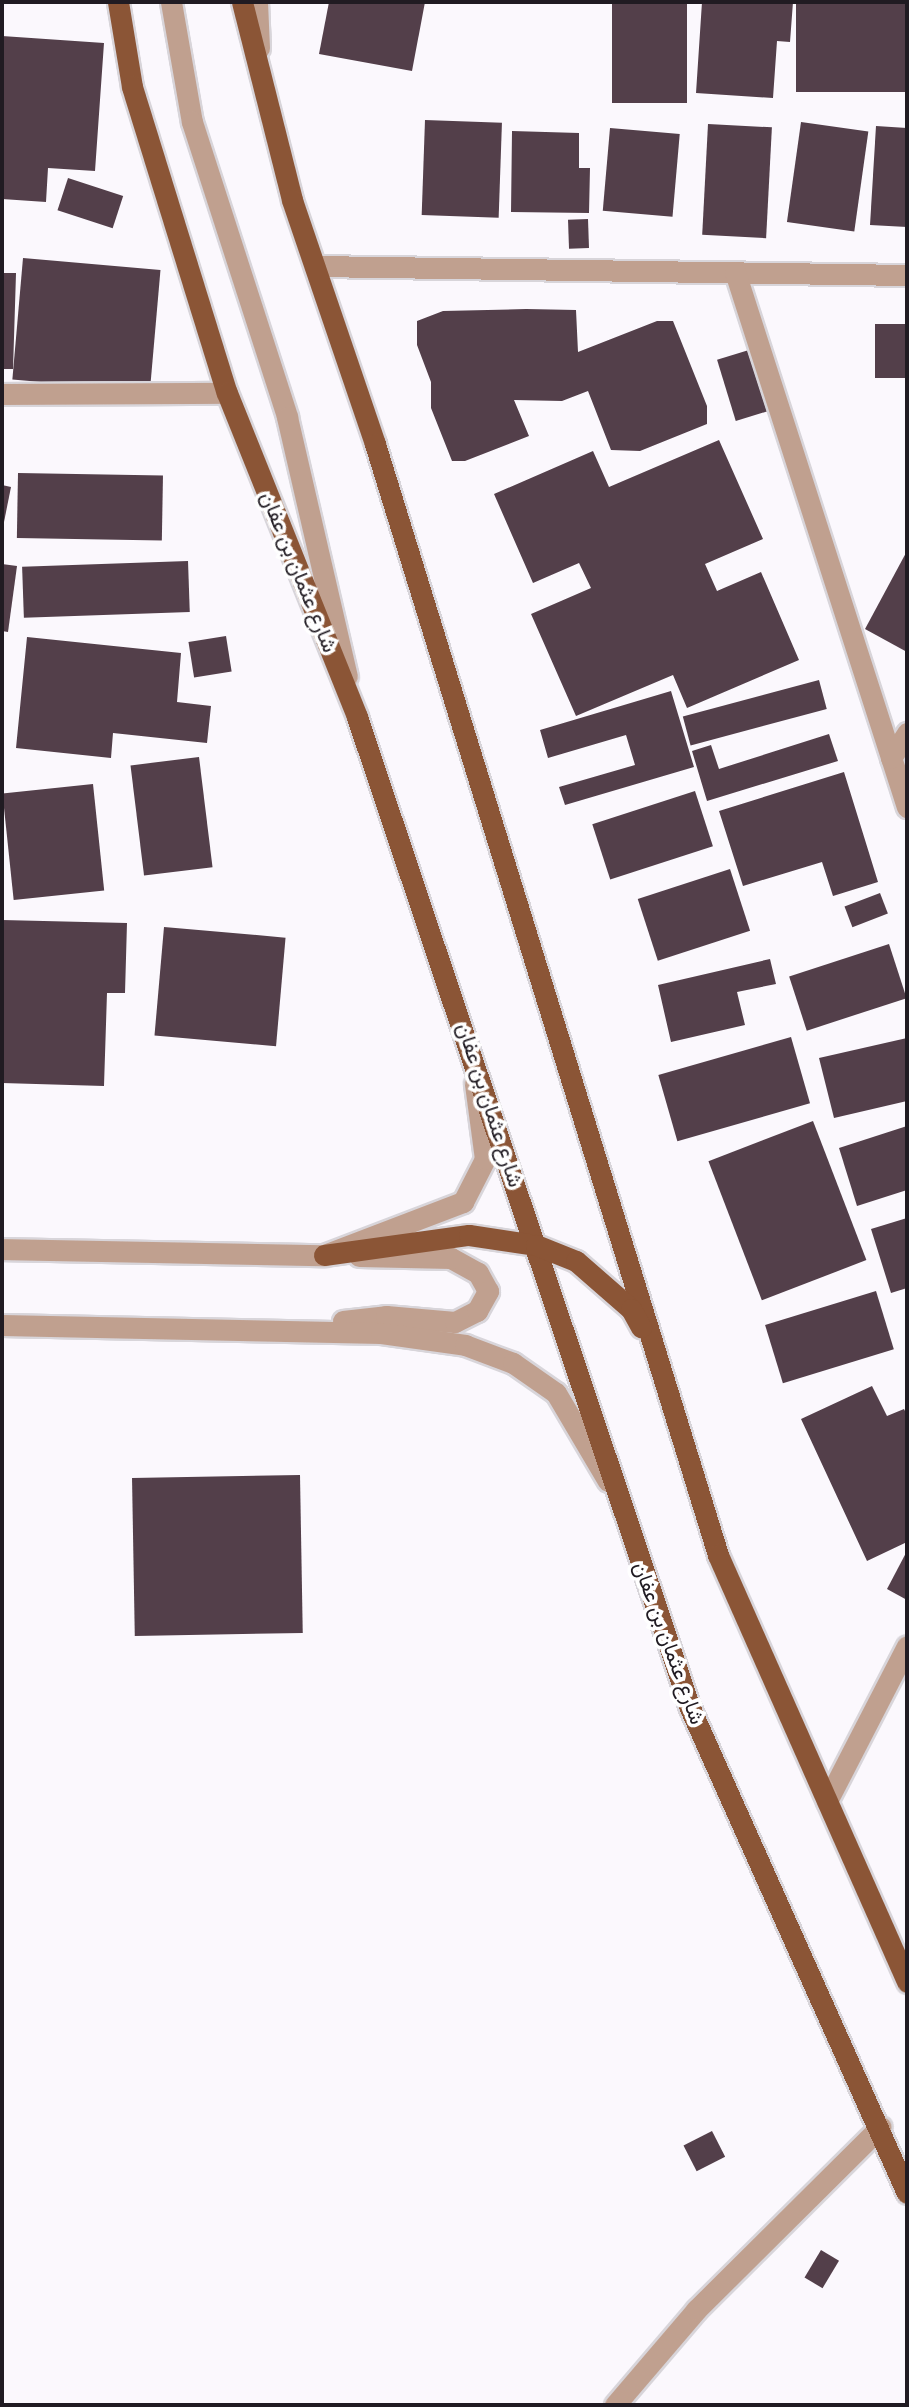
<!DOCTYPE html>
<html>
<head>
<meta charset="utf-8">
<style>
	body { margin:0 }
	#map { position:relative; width:909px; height:2407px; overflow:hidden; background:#fbf8fd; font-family:"Nunito Sans",Vazirmatn,sans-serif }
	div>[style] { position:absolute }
	.building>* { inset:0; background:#533f4a; transform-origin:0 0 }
	.roads { filter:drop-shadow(2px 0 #d8d5da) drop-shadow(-2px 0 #d8d5da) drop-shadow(0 2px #d8d5da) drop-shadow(0 -2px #d8d5da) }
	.minor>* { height:21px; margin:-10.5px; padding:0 10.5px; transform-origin:10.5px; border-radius:10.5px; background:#c0a08f }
	.major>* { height:21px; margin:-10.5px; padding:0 10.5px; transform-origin:10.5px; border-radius:10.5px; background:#8b5536 }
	span { translate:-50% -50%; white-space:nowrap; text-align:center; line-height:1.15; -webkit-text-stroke:7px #fff; paint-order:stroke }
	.street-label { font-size:21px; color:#201b22 }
	.frame { position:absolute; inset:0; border:4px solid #201b22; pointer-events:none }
</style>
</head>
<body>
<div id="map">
	<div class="building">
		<div style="clip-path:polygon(329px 2px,425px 2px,412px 71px,319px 54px)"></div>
		<div style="left:612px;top:2px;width:75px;height:101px"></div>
		<div style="clip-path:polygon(702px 2px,793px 2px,790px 42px,777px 41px,773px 98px,696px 93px)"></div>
		<div style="left:796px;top:2px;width:111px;height:90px"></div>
		<div style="clip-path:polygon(2px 36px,104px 43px,95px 171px,48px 168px,46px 202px,2px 199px)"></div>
		<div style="left:425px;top:120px;width:77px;height:95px;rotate:2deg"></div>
		<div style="left:801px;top:122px;width:68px;height:101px;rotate:8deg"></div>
		<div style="left:708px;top:124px;width:64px;height:111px;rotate:3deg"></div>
		<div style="clip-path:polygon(876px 126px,907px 128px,907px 227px,870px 225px)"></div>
		<div style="left:610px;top:128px;width:70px;height:83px;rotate:5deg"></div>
		<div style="clip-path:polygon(512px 131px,579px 133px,579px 168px,590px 168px,589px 213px,511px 212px)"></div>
		<div style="left:68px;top:178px;width:58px;height:34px;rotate:18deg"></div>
		<div style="left:588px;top:219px;width:29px;height:20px;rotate:88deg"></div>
		<div style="left:23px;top:258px;width:138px;height:122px;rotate:5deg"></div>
		<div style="clip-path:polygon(2px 273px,16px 273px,13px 369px,2px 369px)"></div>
		<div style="clip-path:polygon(526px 309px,576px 310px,578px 352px,657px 321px,673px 321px,707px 406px,707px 424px,640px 451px,611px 450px,588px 391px,562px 401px,514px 400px,529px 436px,465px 461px,452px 461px,431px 408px,431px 382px,417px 345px,417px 321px,443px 311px)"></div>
		<div style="left:907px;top:324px;width:54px;height:32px;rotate:90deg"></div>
		<div style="left:762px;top:346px;width:64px;height:47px;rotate:73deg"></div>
		<div style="clip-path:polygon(719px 440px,763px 539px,705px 564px,717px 591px,761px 572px,799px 660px,687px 708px,673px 675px,576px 716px,531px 614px,591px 588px,579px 563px,533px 583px,494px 494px,593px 451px,609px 487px)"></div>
		<div style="left:18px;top:473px;width:145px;height:65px;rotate:1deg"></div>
		<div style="clip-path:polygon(2px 485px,11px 487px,3px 527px,2px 527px)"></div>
		<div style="clip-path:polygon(907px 551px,907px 652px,865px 629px)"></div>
		<div style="left:188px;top:561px;width:51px;height:166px;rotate:88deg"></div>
		<div style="clip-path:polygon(2px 564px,17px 566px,8px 632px,2px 631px)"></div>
		<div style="left:226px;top:636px;width:36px;height:38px;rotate:81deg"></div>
		<div style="clip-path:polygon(27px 637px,181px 653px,177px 702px,211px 706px,207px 743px,113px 733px,111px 758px,16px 748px)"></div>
		<div style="left:819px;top:680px;width:30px;height:141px;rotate:75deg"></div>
		<div style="clip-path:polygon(671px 691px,694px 767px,565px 805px,559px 787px,635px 765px,626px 735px,548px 758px,540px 730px)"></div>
		<div style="clip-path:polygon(829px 734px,838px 761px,707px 801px,692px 751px,711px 745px,719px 769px)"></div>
		<div style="left:199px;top:757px;width:111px;height:69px;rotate:83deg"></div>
		<div style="clip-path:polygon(844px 772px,878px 882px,833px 896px,822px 862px,743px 886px,719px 811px)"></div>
		<div style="left:93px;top:784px;width:107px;height:91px;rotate:84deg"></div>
		<div style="left:695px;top:791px;width:58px;height:108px;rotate:72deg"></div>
		<div style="left:730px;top:869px;width:65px;height:97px;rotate:72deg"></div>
		<div style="left:880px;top:893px;width:22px;height:38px;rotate:69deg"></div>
		<div style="clip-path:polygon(2px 920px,127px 923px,125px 993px,107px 993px,104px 1086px,2px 1083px)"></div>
		<div style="left:164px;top:927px;width:122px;height:109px;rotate:5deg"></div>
		<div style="left:889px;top:944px;width:57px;height:105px;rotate:72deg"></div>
		<div style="clip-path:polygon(770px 959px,776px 984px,737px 992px,745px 1025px,671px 1042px,658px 985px)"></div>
		<div style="left:791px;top:1037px;width:69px;height:138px;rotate:74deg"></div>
		<div style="clip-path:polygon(907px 1038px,907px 1101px,834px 1118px,819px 1058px)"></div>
		<div style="left:813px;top:1121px;width:149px;height:112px;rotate:69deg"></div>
		<div style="clip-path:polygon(907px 1126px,907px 1190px,857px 1206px,839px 1148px)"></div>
		<div style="clip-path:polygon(907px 1218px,907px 1288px,891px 1293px,871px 1229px)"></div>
		<div style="left:876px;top:1291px;width:61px;height:116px;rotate:73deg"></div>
		<div style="clip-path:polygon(872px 1386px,887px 1416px,904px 1409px,907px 1415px,907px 1542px,867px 1561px,801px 1419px)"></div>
		<div style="left:300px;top:1475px;width:158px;height:168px;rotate:89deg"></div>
		<div style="clip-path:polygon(907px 1551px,907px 1600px,887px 1589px)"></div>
		<div style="left:712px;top:2131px;width:29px;height:32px;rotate:63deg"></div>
		<div style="left:821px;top:2250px;width:21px;height:32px;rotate:31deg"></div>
	</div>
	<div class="roads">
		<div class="minor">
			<div style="left:171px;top:2px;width:122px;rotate:80.1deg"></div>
			<div style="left:192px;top:122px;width:310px;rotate:72.1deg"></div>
			<div style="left:287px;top:417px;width:266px;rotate:77deg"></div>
			<div style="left:257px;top:2px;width:46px;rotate:87.5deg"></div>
			<div style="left:315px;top:266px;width:592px;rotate:0.87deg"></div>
			<div style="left:735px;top:272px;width:562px;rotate:72.18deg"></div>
			<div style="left:2px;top:394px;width:225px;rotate:-0.3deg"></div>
			<div style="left:891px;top:758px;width:30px;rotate:-57deg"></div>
			<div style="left:2px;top:1249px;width:322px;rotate:1.1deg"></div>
			<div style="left:324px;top:1255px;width:149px;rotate:-20.9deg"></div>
			<div style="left:463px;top:1202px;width:48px;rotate:-62.9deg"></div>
			<div style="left:485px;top:1159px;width:76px;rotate:-97.6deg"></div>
			<div style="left:343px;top:1321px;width:43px;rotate:-6.6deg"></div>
			<div style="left:386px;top:1316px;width:69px;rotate:5deg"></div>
			<div style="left:455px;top:1322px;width:25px;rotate:-27deg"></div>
			<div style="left:477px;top:1311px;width:23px;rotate:-61deg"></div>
			<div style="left:488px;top:1291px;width:21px;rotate:-119deg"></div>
			<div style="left:478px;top:1273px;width:31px;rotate:-151deg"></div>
			<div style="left:451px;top:1258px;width:92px;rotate:-178.8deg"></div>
			<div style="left:2px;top:1325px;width:379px;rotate:1.2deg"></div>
			<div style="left:381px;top:1333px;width:85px;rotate:8.1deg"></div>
			<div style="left:465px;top:1345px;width:51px;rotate:20.6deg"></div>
			<div style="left:513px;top:1363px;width:52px;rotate:34.9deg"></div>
			<div style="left:556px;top:1393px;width:102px;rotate:59.4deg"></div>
			<div style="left:827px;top:1801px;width:174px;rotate:-62.7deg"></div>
			<div style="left:615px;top:2405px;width:125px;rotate:-49.5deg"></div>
			<div style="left:696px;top:2310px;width:260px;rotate:-44.8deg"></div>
		</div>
		<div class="major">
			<div style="left:118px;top:2px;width:86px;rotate:80.6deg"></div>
			<div style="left:132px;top:87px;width:320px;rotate:72.8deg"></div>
			<div style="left:227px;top:393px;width:349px;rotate:68.1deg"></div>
			<div style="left:357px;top:717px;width:1045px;rotate:71.43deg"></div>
			<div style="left:690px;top:1708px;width:531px;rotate:65.9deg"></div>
			<div style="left:242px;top:2px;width:204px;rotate:75.8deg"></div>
			<div style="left:292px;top:200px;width:258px;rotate:71.2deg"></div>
			<div style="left:375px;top:444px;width:1163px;rotate:72.84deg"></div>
			<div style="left:718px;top:1555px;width:467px;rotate:66.1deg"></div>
			<div style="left:324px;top:1255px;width:146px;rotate:-7.9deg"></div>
			<div style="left:469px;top:1235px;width:68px;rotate:8.5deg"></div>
			<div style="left:536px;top:1245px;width:43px;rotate:21.8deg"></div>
			<div style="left:576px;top:1261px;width:73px;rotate:41.1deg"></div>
			<div style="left:631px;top:1309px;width:21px;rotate:61deg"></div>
		</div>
	</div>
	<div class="street-label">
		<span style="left:299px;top:572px;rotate:68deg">شارع عثمان بن عفان</span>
		<span style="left:490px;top:1105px;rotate:72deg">شارع عثمان بن عفان</span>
		<span style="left:669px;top:1643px;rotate:70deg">شارع عثمان بن عفان</span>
	</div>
	<div class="frame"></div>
</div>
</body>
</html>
